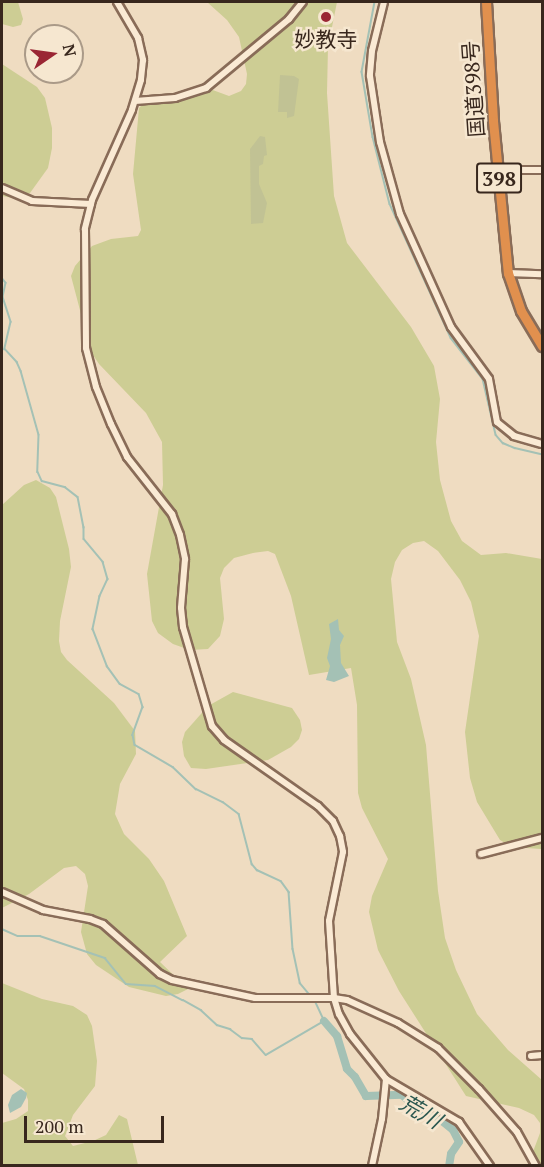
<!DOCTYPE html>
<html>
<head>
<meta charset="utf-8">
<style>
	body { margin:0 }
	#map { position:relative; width:544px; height:1167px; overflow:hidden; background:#efdcc1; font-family:"PT Serif","Noto Sans JP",serif }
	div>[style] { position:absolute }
	.green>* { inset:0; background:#cdcd94 }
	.cemetery>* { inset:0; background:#c1c294 }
	.water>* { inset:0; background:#a4c1b5 }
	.stream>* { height:1.5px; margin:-0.75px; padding:0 0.75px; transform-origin:0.75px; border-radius:0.75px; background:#a4c1b5 }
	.river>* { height:8px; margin:-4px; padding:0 4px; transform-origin:4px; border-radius:4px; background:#a4c1b5 }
	.roads { filter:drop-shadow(2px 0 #896c58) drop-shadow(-2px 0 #896c58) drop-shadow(0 2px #896c58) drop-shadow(0 -2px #896c58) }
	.minor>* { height:6px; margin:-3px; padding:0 3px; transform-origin:3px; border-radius:3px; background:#faead4 }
	.highway>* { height:9px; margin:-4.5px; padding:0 4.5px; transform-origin:4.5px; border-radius:4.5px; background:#e1904e }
	.dots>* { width:16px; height:16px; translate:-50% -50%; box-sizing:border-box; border:3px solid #f6e7d0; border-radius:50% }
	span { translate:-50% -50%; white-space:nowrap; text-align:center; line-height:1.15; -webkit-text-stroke:5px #f6e7d0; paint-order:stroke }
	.shield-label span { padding:2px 4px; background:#f6e7d0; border:2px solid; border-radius:4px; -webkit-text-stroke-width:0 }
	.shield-label { font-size:20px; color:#38271d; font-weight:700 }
	.poi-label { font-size:21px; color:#38271d }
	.street-label { font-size:21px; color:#38271d }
	.water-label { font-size:22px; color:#2b5850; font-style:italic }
	.frame { position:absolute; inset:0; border:3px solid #38271d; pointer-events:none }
	.north { position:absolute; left:24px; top:24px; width:60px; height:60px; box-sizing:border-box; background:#f6e7d0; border:2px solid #aa9a88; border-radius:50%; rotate:77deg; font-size:16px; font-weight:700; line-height:24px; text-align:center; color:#38271d }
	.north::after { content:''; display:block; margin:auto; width:21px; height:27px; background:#9a2634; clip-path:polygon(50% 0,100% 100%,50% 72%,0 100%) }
	.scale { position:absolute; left:24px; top:1116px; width:140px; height:27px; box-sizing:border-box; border:3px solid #38271d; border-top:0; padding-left:8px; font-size:18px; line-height:21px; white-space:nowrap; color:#38271d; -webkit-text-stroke:4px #f6e7d0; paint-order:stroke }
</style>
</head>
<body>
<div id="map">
	<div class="green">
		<div style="clip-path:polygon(2px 2px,18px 2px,23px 19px,21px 25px,13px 27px,2px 24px)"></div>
		<div style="clip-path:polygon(207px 2px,337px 2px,328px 47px,327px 93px,334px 196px,347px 243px,411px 327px,434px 366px,440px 399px,436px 442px,440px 480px,451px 521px,462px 541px,481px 555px,506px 553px,542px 559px,541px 849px,512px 847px,500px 840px,477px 802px,470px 778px,465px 732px,479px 636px,471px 602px,460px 580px,438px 551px,424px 541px,413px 543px,402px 550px,395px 562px,391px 579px,397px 642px,411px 679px,426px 745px,438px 891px,445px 938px,456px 970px,477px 1014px,508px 1050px,542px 1080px,542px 1165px,528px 1165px,540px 1133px,540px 1123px,534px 1115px,519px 1108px,466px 1096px,399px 991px,378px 950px,369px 912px,372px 896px,388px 859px,362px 808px,358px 793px,357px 705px,351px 668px,309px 675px,291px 596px,275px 554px,268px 551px,253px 553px,234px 558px,224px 568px,220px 578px,224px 619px,220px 636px,208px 649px,190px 650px,173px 644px,158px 633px,152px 621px,147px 574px,163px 485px,162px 442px,146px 413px,99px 364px,91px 352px,71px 276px,75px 266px,92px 246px,111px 239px,138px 236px,141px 230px,133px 174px,139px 108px,147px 100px,210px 89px,229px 96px,241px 91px,246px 84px,247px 74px,239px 37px,227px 20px)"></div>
		<div style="clip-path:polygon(2px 64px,37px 87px,45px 98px,52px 128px,52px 148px,48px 168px,30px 193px,13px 198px,2px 196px)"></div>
		<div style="clip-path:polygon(36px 480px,50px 488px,56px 497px,69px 549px,71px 567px,60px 621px,59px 641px,61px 652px,67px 660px,114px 703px,135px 731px,136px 754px,120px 784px,115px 814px,124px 834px,149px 859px,164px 881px,187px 936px,160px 962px,188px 989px,178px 994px,166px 996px,129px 987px,96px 965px,87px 954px,81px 932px,88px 886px,85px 874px,76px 866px,64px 868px,29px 894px,2px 908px,2px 505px,24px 485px)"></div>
		<div style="clip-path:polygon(233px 692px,292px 708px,300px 720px,302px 730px,299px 739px,291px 747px,268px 760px,206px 769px,191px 768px,184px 756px,182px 742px,185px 732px,208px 706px)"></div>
		<div style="clip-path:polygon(2px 983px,42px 999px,73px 1006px,87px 1015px,92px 1026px,97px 1061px,95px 1086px,73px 1115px,65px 1136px,73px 1146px,93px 1141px,106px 1135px,119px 1115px,127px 1119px,138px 1165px,2px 1165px,2px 1123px,16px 1119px,28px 1111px,28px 1100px,24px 1089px,2px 1073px)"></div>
	</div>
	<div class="cemetery">
		<div style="clip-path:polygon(280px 75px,294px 76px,299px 79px,294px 116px,287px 118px,287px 112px,278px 112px)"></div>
		<div style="clip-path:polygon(260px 136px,265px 137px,267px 155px,264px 156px,263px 164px,259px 166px,259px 184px,267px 203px,263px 223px,251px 224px,250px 149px)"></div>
	</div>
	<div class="water">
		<div style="clip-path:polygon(338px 619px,339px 630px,344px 636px,340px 645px,341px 663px,349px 676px,334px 682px,326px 680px,330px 666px,327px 658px,331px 639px,329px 624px)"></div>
		<div style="clip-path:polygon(21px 1089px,27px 1093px,26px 1098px,21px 1107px,10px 1113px,8px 1105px,12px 1095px)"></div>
	</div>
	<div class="stream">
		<div style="left:375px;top:2px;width:71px;rotate:100.5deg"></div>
		<div style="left:362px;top:72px;width:66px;rotate:80.4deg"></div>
		<div style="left:373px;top:137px;width:69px;rotate:75.8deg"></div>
		<div style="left:390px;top:204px;width:147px;rotate:65.5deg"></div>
		<div style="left:451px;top:338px;width:52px;rotate:52deg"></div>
		<div style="left:483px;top:379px;width:57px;rotate:76.9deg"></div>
		<div style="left:496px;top:435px;width:11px;rotate:49deg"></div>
		<div style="left:503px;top:443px;width:13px;rotate:23deg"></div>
		<div style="left:515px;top:448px;width:28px;rotate:13deg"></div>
		<div style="left:2px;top:278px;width:6px;rotate:51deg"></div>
		<div style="left:6px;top:283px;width:14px;rotate:102deg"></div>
		<div style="left:3px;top:297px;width:26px;rotate:72deg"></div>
		<div style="left:11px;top:322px;width:28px;rotate:103deg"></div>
		<div style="left:5px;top:349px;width:18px;rotate:47deg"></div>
		<div style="left:17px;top:362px;width:10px;rotate:66deg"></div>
		<div style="left:21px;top:371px;width:66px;rotate:74.3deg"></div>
		<div style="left:39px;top:435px;width:37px;rotate:92deg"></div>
		<div style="left:38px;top:472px;width:10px;rotate:66deg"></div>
		<div style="left:42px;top:481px;width:24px;rotate:15deg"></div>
		<div style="left:65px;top:487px;width:16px;rotate:38deg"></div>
		<div style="left:78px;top:497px;width:31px;rotate:79deg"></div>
		<div style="left:84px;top:527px;width:12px;rotate:90deg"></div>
		<div style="left:84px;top:539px;width:30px;rotate:50deg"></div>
		<div style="left:103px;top:562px;width:18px;rotate:74deg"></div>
		<div style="left:108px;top:579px;width:19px;rotate:115deg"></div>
		<div style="left:100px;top:596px;width:34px;rotate:102deg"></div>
		<div style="left:93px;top:629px;width:40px;rotate:69deg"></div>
		<div style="left:107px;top:666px;width:22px;rotate:54deg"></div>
		<div style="left:120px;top:684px;width:21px;rotate:28deg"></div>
		<div style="left:139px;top:694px;width:14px;rotate:73deg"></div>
		<div style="left:143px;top:707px;width:30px;rotate:110deg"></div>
		<div style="left:133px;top:735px;width:10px;rotate:79deg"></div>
		<div style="left:135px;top:745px;width:44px;rotate:30.1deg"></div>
		<div style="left:173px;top:767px;width:32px;rotate:44deg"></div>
		<div style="left:196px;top:789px;width:30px;rotate:26deg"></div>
		<div style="left:223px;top:802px;width:20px;rotate:37deg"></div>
		<div style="left:239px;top:814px;width:52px;rotate:75.4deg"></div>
		<div style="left:252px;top:864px;width:8px;rotate:50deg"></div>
		<div style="left:257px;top:870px;width:26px;rotate:25deg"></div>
		<div style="left:281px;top:881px;width:14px;rotate:54deg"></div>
		<div style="left:289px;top:892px;width:57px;rotate:86deg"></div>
		<div style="left:293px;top:949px;width:35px;rotate:78deg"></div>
		<div style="left:300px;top:983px;width:17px;rotate:50deg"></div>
		<div style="left:2px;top:929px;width:17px;rotate:24deg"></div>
		<div style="left:18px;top:936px;width:22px"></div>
		<div style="left:40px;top:936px;width:69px;rotate:18.7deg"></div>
		<div style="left:105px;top:958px;width:33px;rotate:51deg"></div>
		<div style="left:126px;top:984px;width:29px;rotate:4deg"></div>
		<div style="left:155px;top:986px;width:31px;rotate:27deg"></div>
		<div style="left:183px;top:1000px;width:21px;rotate:29deg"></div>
		<div style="left:201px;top:1010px;width:22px;rotate:43deg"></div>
		<div style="left:217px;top:1025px;width:14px;rotate:17deg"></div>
		<div style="left:230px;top:1029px;width:15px;rotate:37deg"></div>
		<div style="left:242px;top:1038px;width:10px;rotate:6deg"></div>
		<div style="left:252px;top:1039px;width:21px;rotate:49deg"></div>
		<div style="left:266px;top:1055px;width:67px;rotate:-30.4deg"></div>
		<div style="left:324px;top:1021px;width:23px;rotate:-115deg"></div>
	</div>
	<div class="river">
		<div style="left:324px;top:1021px;width:20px;rotate:49deg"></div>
		<div style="left:337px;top:1036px;width:34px;rotate:73deg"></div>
		<div style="left:347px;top:1069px;width:11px;rotate:45deg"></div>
		<div style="left:355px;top:1077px;width:22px;rotate:60deg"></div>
		<div style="left:366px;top:1096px;width:36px;rotate:-2deg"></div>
		<div style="left:402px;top:1095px;width:25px;rotate:40deg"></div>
		<div style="left:421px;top:1111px;width:17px;rotate:21deg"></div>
		<div style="left:437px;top:1117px;width:21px;rotate:39deg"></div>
		<div style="left:453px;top:1130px;width:13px;rotate:63deg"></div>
		<div style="left:459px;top:1142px;width:14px;rotate:124deg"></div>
		<div style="left:451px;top:1154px;width:12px;rotate:99deg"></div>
	</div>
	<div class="roads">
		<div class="minor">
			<div style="left:117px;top:2px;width:42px;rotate:59.7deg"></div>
			<div style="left:138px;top:38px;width:23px;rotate:77deg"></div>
			<div style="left:143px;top:60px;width:20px;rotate:96deg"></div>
			<div style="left:141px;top:80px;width:31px;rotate:107deg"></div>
			<div style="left:132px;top:110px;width:98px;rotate:114deg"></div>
			<div style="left:92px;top:200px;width:30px;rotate:104deg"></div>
			<div style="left:85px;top:229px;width:119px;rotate:89.5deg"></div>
			<div style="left:86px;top:348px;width:40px;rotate:75.6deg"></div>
			<div style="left:96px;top:387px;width:40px;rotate:68deg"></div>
			<div style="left:111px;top:424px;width:37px;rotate:64deg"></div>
			<div style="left:127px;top:457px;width:73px;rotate:51.7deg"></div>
			<div style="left:172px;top:514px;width:22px;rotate:69deg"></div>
			<div style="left:180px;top:535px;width:25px;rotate:78deg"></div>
			<div style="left:185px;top:559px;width:49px;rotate:94.7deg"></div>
			<div style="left:181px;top:608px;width:19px;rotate:84deg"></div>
			<div style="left:183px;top:627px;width:103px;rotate:73.7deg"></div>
			<div style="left:212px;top:726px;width:18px;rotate:49deg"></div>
			<div style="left:224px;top:740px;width:115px;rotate:35.1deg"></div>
			<div style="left:318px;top:806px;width:21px;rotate:45deg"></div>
			<div style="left:333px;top:821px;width:17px;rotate:65deg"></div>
			<div style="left:340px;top:836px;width:16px;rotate:79deg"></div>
			<div style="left:343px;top:852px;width:70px;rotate:101.5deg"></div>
			<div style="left:329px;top:921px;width:77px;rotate:86.3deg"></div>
			<div style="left:334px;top:998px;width:17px;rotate:73deg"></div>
			<div style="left:339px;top:1014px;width:23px;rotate:61deg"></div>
			<div style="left:350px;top:1034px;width:58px;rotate:51.3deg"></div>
			<div style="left:386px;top:1079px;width:40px;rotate:95.7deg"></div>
			<div style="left:382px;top:1119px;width:48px;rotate:102deg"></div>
			<div style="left:384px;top:2px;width:50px;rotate:103.8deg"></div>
			<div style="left:372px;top:51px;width:25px;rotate:95deg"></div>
			<div style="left:370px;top:76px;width:67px;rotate:81.4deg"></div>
			<div style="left:380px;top:142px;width:75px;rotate:74.5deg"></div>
			<div style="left:400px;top:214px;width:124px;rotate:65.7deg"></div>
			<div style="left:451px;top:327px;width:64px;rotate:53.8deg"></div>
			<div style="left:489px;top:379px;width:44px;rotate:79.5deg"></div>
			<div style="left:497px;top:422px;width:22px;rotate:39deg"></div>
			<div style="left:514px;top:436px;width:29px;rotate:16deg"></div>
			<div style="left:135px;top:101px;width:40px;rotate:-4.3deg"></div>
			<div style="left:175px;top:98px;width:33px;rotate:-18deg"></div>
			<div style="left:206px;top:88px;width:108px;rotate:-39.7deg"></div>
			<div style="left:289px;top:19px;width:22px;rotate:-51deg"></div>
			<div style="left:498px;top:170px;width:44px"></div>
			<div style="left:2px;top:188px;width:33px;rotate:23deg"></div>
			<div style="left:32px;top:201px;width:59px;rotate:2.9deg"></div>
			<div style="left:508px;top:273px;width:34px;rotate:2deg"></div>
			<div style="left:481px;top:854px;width:63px;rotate:-14.7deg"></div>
			<div style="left:2px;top:892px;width:45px;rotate:23.7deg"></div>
			<div style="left:43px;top:910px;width:48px;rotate:10.8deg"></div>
			<div style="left:90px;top:919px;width:14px;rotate:21deg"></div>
			<div style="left:103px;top:924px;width:76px;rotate:41.3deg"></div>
			<div style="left:160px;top:974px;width:13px;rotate:27deg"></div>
			<div style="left:172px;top:980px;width:85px;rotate:12.2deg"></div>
			<div style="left:255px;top:998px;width:79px"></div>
			<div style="left:334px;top:998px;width:13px;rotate:9deg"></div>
			<div style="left:347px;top:1000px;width:56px;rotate:24.3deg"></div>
			<div style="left:398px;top:1023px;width:47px;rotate:32deg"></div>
			<div style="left:438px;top:1048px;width:58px;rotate:45deg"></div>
			<div style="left:479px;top:1089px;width:57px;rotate:48.5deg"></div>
			<div style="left:517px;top:1132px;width:39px;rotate:61deg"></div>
			<div style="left:531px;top:1056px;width:11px;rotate:-5deg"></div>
			<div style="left:386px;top:1079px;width:85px;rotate:30.5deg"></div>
			<div style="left:459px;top:1122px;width:54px;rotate:54.8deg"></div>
		</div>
		<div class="highway">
			<div style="left:486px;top:2px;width:119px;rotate:86.6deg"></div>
			<div style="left:493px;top:121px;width:153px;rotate:84.4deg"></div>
			<div style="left:508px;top:273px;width:40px;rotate:71.1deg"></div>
			<div style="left:521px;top:311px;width:41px;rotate:59deg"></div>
		</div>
	</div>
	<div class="dots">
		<div style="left:326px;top:17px;background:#9a2634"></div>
	</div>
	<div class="shield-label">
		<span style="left:499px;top:178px">398</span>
	</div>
	<div class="poi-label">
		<span style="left:326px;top:39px">妙教寺</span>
	</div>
	<div class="street-label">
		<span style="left:473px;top:89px;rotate:-94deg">国道398号</span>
	</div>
	<div class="water-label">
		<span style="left:421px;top:1111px;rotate:30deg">荒川</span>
	</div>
	<div class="frame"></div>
	<div class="north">N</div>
	<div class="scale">200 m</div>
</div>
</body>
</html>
